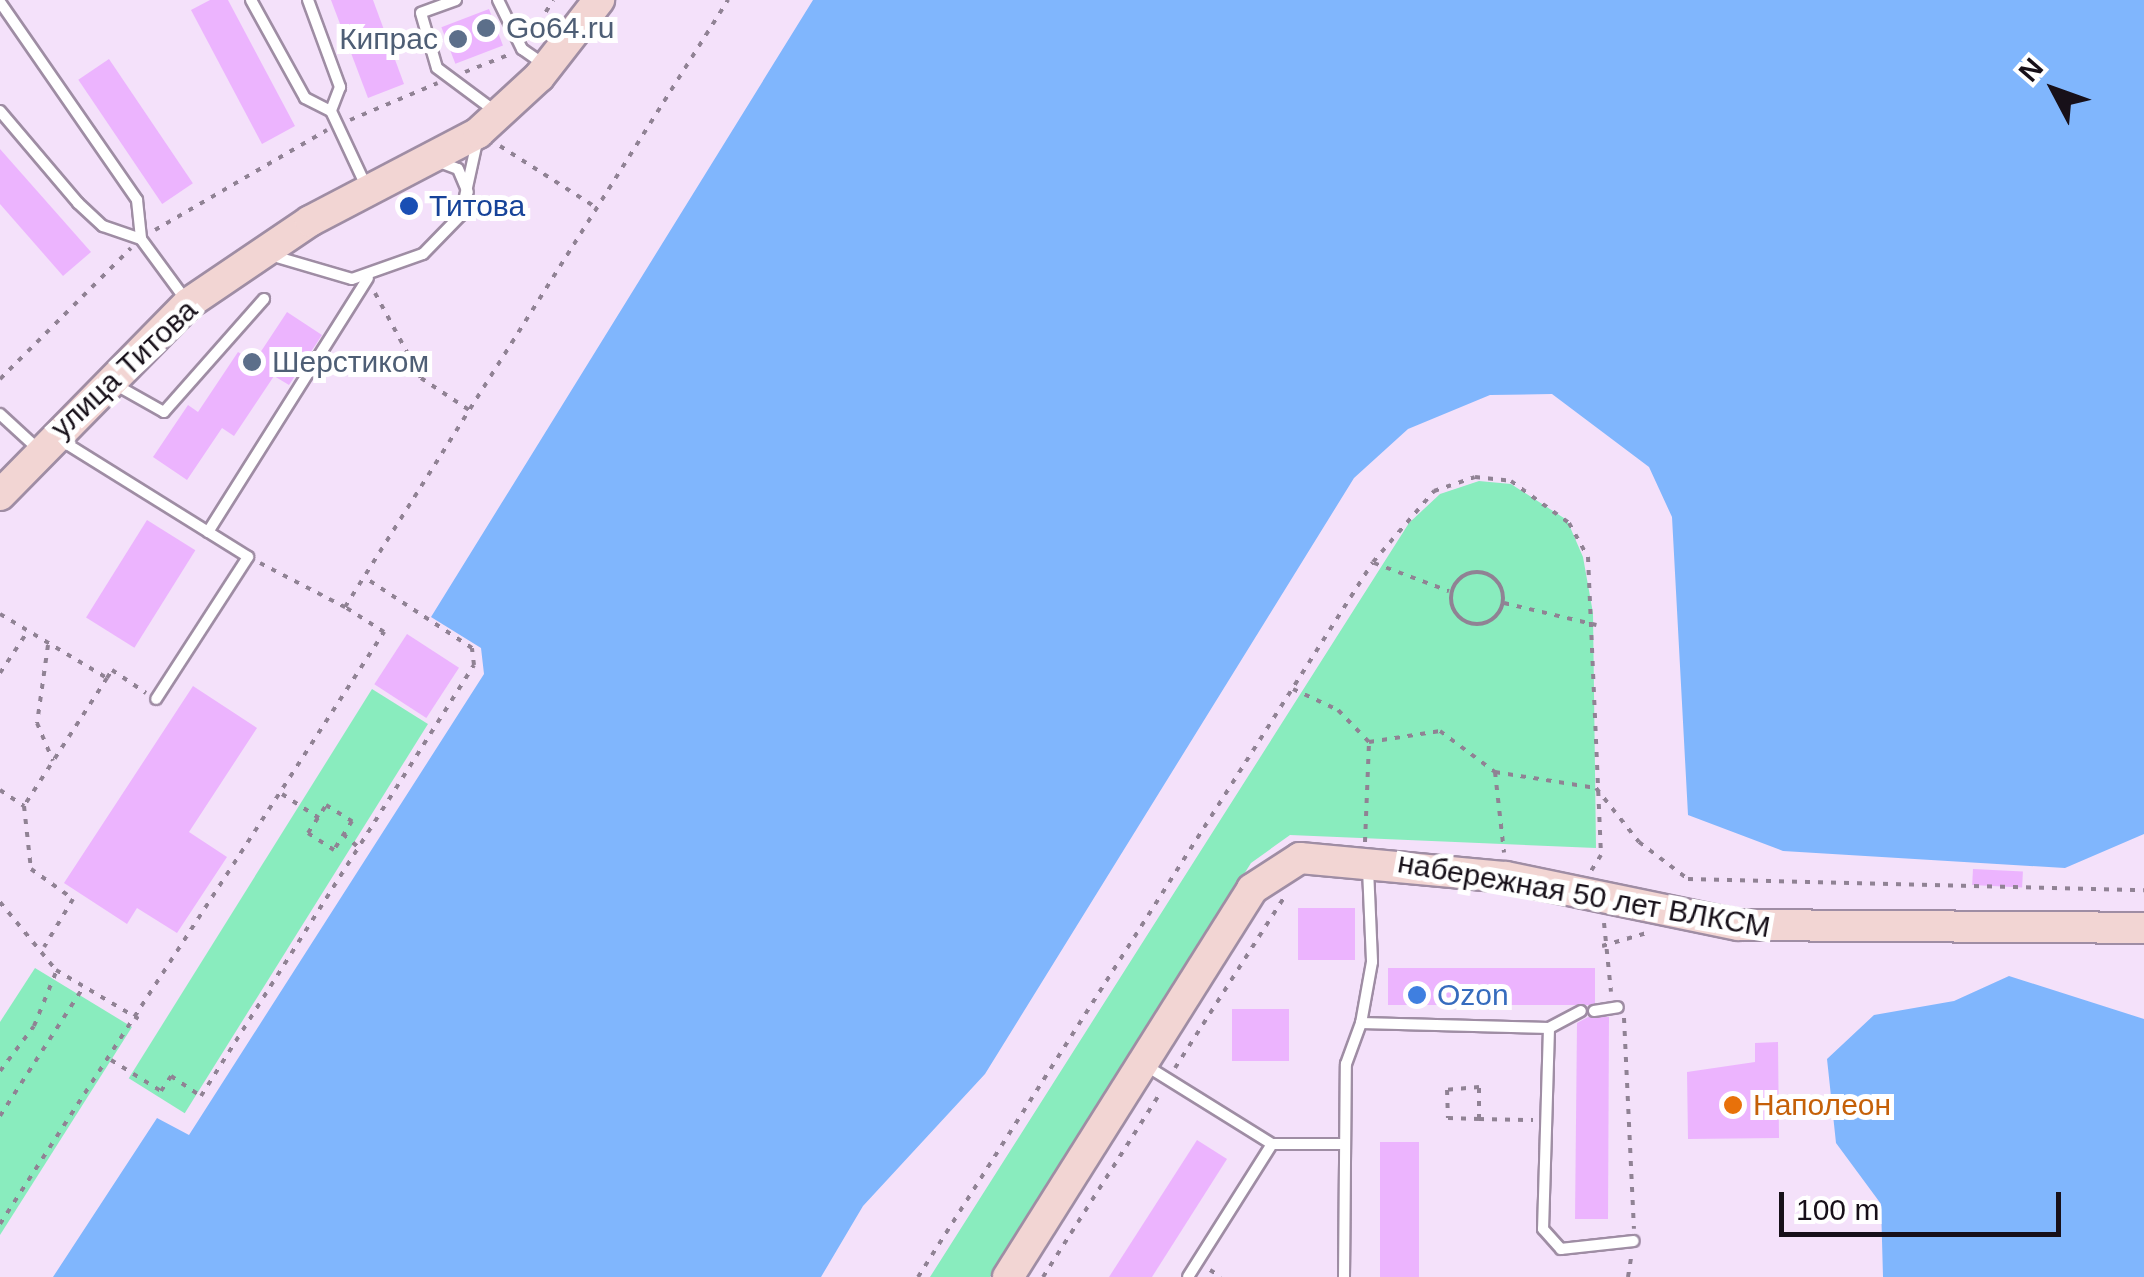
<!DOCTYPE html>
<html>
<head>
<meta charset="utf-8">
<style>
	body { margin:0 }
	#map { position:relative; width:2144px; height:1277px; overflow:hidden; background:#f4e1fa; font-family:Helvetica,sans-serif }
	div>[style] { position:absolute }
	.green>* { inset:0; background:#89ecbe; transform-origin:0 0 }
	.water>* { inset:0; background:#80b6fd }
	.building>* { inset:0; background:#ecb4fe; transform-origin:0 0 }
	.path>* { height:4px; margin-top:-2px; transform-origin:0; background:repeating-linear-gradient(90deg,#908294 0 5px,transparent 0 13px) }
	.path>.ring { margin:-2px; padding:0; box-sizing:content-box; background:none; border:4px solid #908294; border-radius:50% }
	.roads { filter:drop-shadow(2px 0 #9f8da4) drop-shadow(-2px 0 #9f8da4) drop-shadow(0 2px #9f8da4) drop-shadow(0 -2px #9f8da4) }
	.lane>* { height:10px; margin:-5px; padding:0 5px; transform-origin:5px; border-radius:5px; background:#fff }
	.secondary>* { height:30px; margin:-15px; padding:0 15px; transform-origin:15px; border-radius:15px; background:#f2d5d3 }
	.dots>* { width:28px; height:28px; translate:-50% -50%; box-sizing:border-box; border:5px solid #fff; border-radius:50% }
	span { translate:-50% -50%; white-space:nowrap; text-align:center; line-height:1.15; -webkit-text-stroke:10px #fff; paint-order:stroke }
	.service-label { font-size:30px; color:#4e5e75 }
	.left { translate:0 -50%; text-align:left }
	.right { translate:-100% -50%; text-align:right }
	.transit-label { font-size:30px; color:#164399 }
	.street-label { font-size:30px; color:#171019 }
	.shop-label { font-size:30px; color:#366cbe }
	.food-label { font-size:30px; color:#c56008 }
	.north { position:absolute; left:2004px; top:40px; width:100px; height:100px; -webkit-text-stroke:8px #fff; paint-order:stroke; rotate:311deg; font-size:28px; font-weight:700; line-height:40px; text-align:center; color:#171019 }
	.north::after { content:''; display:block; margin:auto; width:35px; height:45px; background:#171019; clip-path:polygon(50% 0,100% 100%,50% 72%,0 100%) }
	.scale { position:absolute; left:1779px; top:1192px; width:282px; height:45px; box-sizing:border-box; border:5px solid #171019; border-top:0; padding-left:12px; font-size:30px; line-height:35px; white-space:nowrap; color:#171019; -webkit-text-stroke:8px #fff; paint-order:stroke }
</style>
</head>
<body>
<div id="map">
	<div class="green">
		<div style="clip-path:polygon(1479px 481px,1511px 484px,1567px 520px,1583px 557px,1593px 613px,1596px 848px,1290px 835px,1251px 863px,990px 1277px,930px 1277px,1409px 523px,1440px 494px)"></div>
		<div style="left:372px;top:689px;width:66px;height:459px;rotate:32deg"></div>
		<div style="clip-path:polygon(35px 968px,132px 1027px,0 1235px,0 1022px)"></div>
	</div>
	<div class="water">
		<div style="clip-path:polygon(813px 0,2144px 0,2144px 834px,2065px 868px,1783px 851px,1688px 815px,1672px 517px,1649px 467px,1552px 394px,1490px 395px,1408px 429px,1354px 478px,985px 1074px,863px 1206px,821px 1277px,53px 1277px,157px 1118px,189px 1135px,484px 674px,481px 648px,431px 617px)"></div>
		<div style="clip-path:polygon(2009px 976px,2144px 1019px,2144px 1277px,1883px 1277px,1881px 1204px,1836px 1143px,1827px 1059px,1874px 1015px,1954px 1001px)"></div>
	</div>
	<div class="building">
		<div style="clip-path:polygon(210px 0,228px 0,295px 126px,262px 144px,191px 10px)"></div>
		<div style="clip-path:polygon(331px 0,373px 0,404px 84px,368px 98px)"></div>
		<div style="left:489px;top:9px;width:39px;height:51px;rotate:69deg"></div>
		<div style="left:109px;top:59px;width:150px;height:37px;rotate:56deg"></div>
		<div style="clip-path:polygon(0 149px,91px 252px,63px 276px,0 204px)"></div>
		<div style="clip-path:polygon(287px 312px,322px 335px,289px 385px,274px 376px,234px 436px,222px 428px,187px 480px,153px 457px,188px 405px,198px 412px,238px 352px,254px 362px)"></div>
		<div style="left:147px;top:520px;width:57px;height:115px;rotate:32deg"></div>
		<div style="left:407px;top:634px;width:62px;height:60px;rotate:33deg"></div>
		<div style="clip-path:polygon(193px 686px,257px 728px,189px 832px,227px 857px,177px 933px,137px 908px,127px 924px,64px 883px)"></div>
		<div style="left:1973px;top:869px;width:50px;height:16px;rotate:3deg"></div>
		<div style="left:1298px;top:908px;width:57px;height:52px"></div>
		<div style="left:1388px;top:968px;width:207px;height:37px"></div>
		<div style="left:1232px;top:1009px;width:57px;height:52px"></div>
		<div style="clip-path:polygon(1588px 1017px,1609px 1017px,1608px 1219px,1575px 1219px,1577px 1023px)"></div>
		<div style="clip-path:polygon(1778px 1042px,1779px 1138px,1688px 1139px,1687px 1072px,1755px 1062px,1755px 1043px)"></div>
		<div style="clip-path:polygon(1197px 1140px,1227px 1159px,1152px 1277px,1109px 1277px)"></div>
		<div style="left:1380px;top:1142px;width:39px;height:135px"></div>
	</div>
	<div class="path">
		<div style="left:532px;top:34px;width:40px;rotate:-58deg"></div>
		<div style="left:465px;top:72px;width:46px;rotate:-21.6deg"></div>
		<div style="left:350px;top:120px;width:95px;rotate:-22.8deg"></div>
		<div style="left:500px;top:146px;width:115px;rotate:32.6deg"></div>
		<div style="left:155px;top:230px;width:199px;rotate:-30.2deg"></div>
		<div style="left:375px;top:293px;width:97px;rotate:61.6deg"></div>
		<div style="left:421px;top:378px;width:58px;rotate:33.7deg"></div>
		<div style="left:0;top:379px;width:185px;rotate:-45deg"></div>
		<div style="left:260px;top:563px;width:96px;rotate:27.4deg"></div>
		<div style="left:1374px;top:563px;width:80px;rotate:20.5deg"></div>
		<div class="ring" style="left:1451px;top:572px;width:48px;height:48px"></div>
		<div style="left:1504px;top:603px;width:95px;rotate:13.4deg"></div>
		<div style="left:0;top:614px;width:125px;rotate:30.9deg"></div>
		<div style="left:107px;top:678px;width:153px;rotate:123deg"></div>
		<div style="left:24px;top:806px;width:63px;rotate:83.7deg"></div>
		<div style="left:31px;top:869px;width:52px;rotate:35.5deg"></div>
		<div style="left:73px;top:899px;width:56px;rotate:121.1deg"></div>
		<div style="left:48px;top:645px;width:79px;rotate:98deg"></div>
		<div style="left:37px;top:723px;width:41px;rotate:67.2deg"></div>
		<div style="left:0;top:673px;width:50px;rotate:-56.3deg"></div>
		<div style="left:107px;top:678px;width:9px;rotate:-58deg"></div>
		<div style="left:112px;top:670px;width:41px;rotate:34.1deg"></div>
		<div style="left:1293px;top:689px;width:50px;rotate:25deg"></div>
		<div style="left:1338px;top:710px;width:45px;rotate:45.9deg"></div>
		<div style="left:1369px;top:742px;width:72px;rotate:-8.8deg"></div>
		<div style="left:1440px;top:731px;width:69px;rotate:36.7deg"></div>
		<div style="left:1495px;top:772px;width:102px;rotate:9deg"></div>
		<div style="left:1596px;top:788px;width:69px;rotate:51.5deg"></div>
		<div style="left:1639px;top:842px;width:61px;rotate:37.1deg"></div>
		<div style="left:1688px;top:879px;width:456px;rotate:1.4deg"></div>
		<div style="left:1495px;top:772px;width:81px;rotate:83.6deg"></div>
		<div style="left:0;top:790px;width:29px;rotate:34deg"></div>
		<div style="left:282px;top:794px;width:44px;rotate:33deg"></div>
		<div style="left:326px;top:805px;width:31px;rotate:32deg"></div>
		<div style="left:352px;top:821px;width:34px;rotate:122deg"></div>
		<div style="left:334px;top:850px;width:31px;rotate:-147deg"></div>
		<div style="left:308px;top:833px;width:33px;rotate:-57deg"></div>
		<div style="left:343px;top:834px;width:20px;rotate:41deg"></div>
		<div style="left:1365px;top:842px;width:100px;rotate:-87.7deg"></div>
		<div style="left:0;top:902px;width:88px;rotate:50.5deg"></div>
		<div style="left:56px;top:970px;width:96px;rotate:30.6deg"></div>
		<div style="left:1604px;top:923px;width:69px;rotate:84.2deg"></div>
		<div style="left:1602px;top:946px;width:50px;rotate:-16.3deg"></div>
		<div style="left:1624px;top:1018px;width:211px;rotate:87.3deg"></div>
		<div style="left:111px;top:1060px;width:59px;rotate:31.8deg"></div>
		<div style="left:161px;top:1091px;width:18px;rotate:-56deg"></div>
		<div style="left:171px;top:1076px;width:36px;rotate:34deg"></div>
		<div style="left:201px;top:1096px;width:510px;rotate:-57.65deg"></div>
		<div style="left:474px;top:665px;width:17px;rotate:-97deg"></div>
		<div style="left:472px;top:648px;width:129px;rotate:-146.7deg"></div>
		<div style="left:1175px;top:1068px;width:201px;rotate:-57.4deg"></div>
		<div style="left:0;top:1071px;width:56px;rotate:-52.9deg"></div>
		<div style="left:34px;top:1026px;width:58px;rotate:-67.8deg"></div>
		<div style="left:0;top:1116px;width:155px;rotate:-57.1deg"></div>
		<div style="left:1479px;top:1119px;width:32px;rotate:-90deg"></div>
		<div style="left:1479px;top:1087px;width:32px;rotate:175deg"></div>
		<div style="left:1447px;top:1090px;width:28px;rotate:88deg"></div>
		<div style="left:1448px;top:1118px;width:31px;rotate:2deg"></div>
		<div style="left:1479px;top:1119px;width:54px;rotate:1.1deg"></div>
		<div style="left:0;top:1224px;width:706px;rotate:-57.03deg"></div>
		<div style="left:384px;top:632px;width:46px;rotate:-147.3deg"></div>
		<div style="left:345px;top:607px;width:718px;rotate:-57.75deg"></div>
		<div style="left:1210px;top:1270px;width:13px;rotate:32deg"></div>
		<div style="left:918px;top:1277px;width:847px;rotate:-57.53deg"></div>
		<div style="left:1373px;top:562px;width:94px;rotate:-49.3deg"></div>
		<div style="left:1434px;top:491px;width:43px;rotate:-18.9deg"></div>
		<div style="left:1475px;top:477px;width:36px;rotate:6deg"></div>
		<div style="left:1511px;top:481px;width:72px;rotate:35.9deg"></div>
		<div style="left:1569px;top:523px;width:39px;rotate:61deg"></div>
		<div style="left:1588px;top:557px;width:298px;rotate:87.5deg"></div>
		<div style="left:1601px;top:855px;width:19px;rotate:122deg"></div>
		<div style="left:1043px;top:1277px;width:218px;rotate:-57.5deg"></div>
		<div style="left:1628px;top:1277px;width:24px;rotate:-81deg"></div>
	</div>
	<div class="roads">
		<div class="lane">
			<div style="left:251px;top:0;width:112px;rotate:61.1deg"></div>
			<div style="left:305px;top:98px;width:29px;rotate:27deg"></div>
			<div style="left:331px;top:111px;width:83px;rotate:65deg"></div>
			<div style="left:308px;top:0;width:93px;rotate:69.8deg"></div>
			<div style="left:340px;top:87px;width:26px;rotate:111deg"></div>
			<div style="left:456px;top:0;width:37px;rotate:160deg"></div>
			<div style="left:421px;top:13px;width:57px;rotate:73.8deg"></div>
			<div style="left:437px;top:68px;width:72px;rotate:36.6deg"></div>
			<div style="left:498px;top:0;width:55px;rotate:63.9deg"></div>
			<div style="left:522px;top:49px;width:29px;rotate:35deg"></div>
			<div style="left:0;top:2px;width:241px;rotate:55.3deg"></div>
			<div style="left:137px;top:200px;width:39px;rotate:84deg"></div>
			<div style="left:0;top:111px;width:121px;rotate:49.7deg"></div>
			<div style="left:78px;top:203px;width:34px;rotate:43deg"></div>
			<div style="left:103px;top:226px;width:40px;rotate:18.9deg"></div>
			<div style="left:141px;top:239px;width:74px;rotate:53.7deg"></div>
			<div style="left:437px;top:161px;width:22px;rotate:21deg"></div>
			<div style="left:458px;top:169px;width:25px;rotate:67deg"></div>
			<div style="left:270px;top:255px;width:85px;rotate:16.3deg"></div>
			<div style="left:352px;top:279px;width:75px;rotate:-19.4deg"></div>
			<div style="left:423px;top:254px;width:54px;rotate:-45.7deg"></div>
			<div style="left:461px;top:215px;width:80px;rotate:-77.7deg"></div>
			<div style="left:116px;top:385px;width:55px;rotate:29.4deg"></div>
			<div style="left:164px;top:412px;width:151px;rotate:-48.5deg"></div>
			<div style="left:0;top:414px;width:52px;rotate:42.6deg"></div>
			<div style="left:62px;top:441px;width:219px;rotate:31.9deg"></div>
			<div style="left:248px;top:557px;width:169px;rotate:122.9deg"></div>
			<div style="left:208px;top:532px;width:300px;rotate:-57.8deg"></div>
			<div style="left:1368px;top:869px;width:93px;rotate:87.5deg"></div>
			<div style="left:1372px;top:962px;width:62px;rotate:100.2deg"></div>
			<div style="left:1361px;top:1023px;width:188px;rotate:1.5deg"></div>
			<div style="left:1549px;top:1028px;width:201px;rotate:91.7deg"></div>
			<div style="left:1543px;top:1229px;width:27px;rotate:48deg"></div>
			<div style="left:1561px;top:1249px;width:73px;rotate:-6.3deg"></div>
			<div style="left:1594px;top:1011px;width:24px;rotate:-9deg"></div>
			<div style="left:1549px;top:1028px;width:36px;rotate:-28deg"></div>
			<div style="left:1145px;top:1065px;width:150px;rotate:31.9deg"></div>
			<div style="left:1272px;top:1144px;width:157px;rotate:122.3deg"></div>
			<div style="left:1272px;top:1144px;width:73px"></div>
			<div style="left:1344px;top:1277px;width:213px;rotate:-89.5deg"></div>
			<div style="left:1346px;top:1064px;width:44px;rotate:-69.9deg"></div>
		</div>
		<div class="secondary">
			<div style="left:0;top:495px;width:269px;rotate:-45.5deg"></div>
			<div style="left:189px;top:303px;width:146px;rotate:-34.1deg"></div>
			<div style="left:310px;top:221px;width:190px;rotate:-27.6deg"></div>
			<div style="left:478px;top:133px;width:83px;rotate:-42.6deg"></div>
			<div style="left:539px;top:77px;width:98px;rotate:-52.1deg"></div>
			<div style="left:1008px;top:1277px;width:458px;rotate:-57.8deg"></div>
			<div style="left:1252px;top:889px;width:57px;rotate:-32.9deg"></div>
			<div style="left:1300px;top:858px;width:207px;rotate:5.3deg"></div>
			<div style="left:1506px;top:877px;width:237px;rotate:11.7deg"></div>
			<div style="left:1738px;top:925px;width:406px;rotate:0.4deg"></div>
		</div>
	</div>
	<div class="dots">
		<div style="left:486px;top:28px;background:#5c6f8a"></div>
		<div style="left:458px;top:39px;background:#5c6f8a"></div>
		<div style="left:409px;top:206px;background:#1a4fb4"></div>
		<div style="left:252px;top:362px;background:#5c6f8a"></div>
		<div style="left:1417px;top:995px;background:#3f7fe0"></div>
		<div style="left:1733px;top:1105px;background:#e8710a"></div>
	</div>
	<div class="service-label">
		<span class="left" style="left:506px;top:28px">Go64.ru</span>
		<span class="right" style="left:438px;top:39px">Кипрас</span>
		<span class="left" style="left:272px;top:362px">Шерстиком</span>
	</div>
	<div class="transit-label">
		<span class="left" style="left:429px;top:206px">Титова</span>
	</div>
	<div class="street-label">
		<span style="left:124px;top:369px;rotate:-43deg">улица Титова</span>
		<span style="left:1584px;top:895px;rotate:10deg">набережная 50 лет ВЛКСМ</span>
	</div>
	<div class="shop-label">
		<span class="left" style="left:1437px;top:995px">Ozon</span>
	</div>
	<div class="food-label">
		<span class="left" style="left:1753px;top:1105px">Наполеон</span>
	</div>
	<div class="north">N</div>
	<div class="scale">100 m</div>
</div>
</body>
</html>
